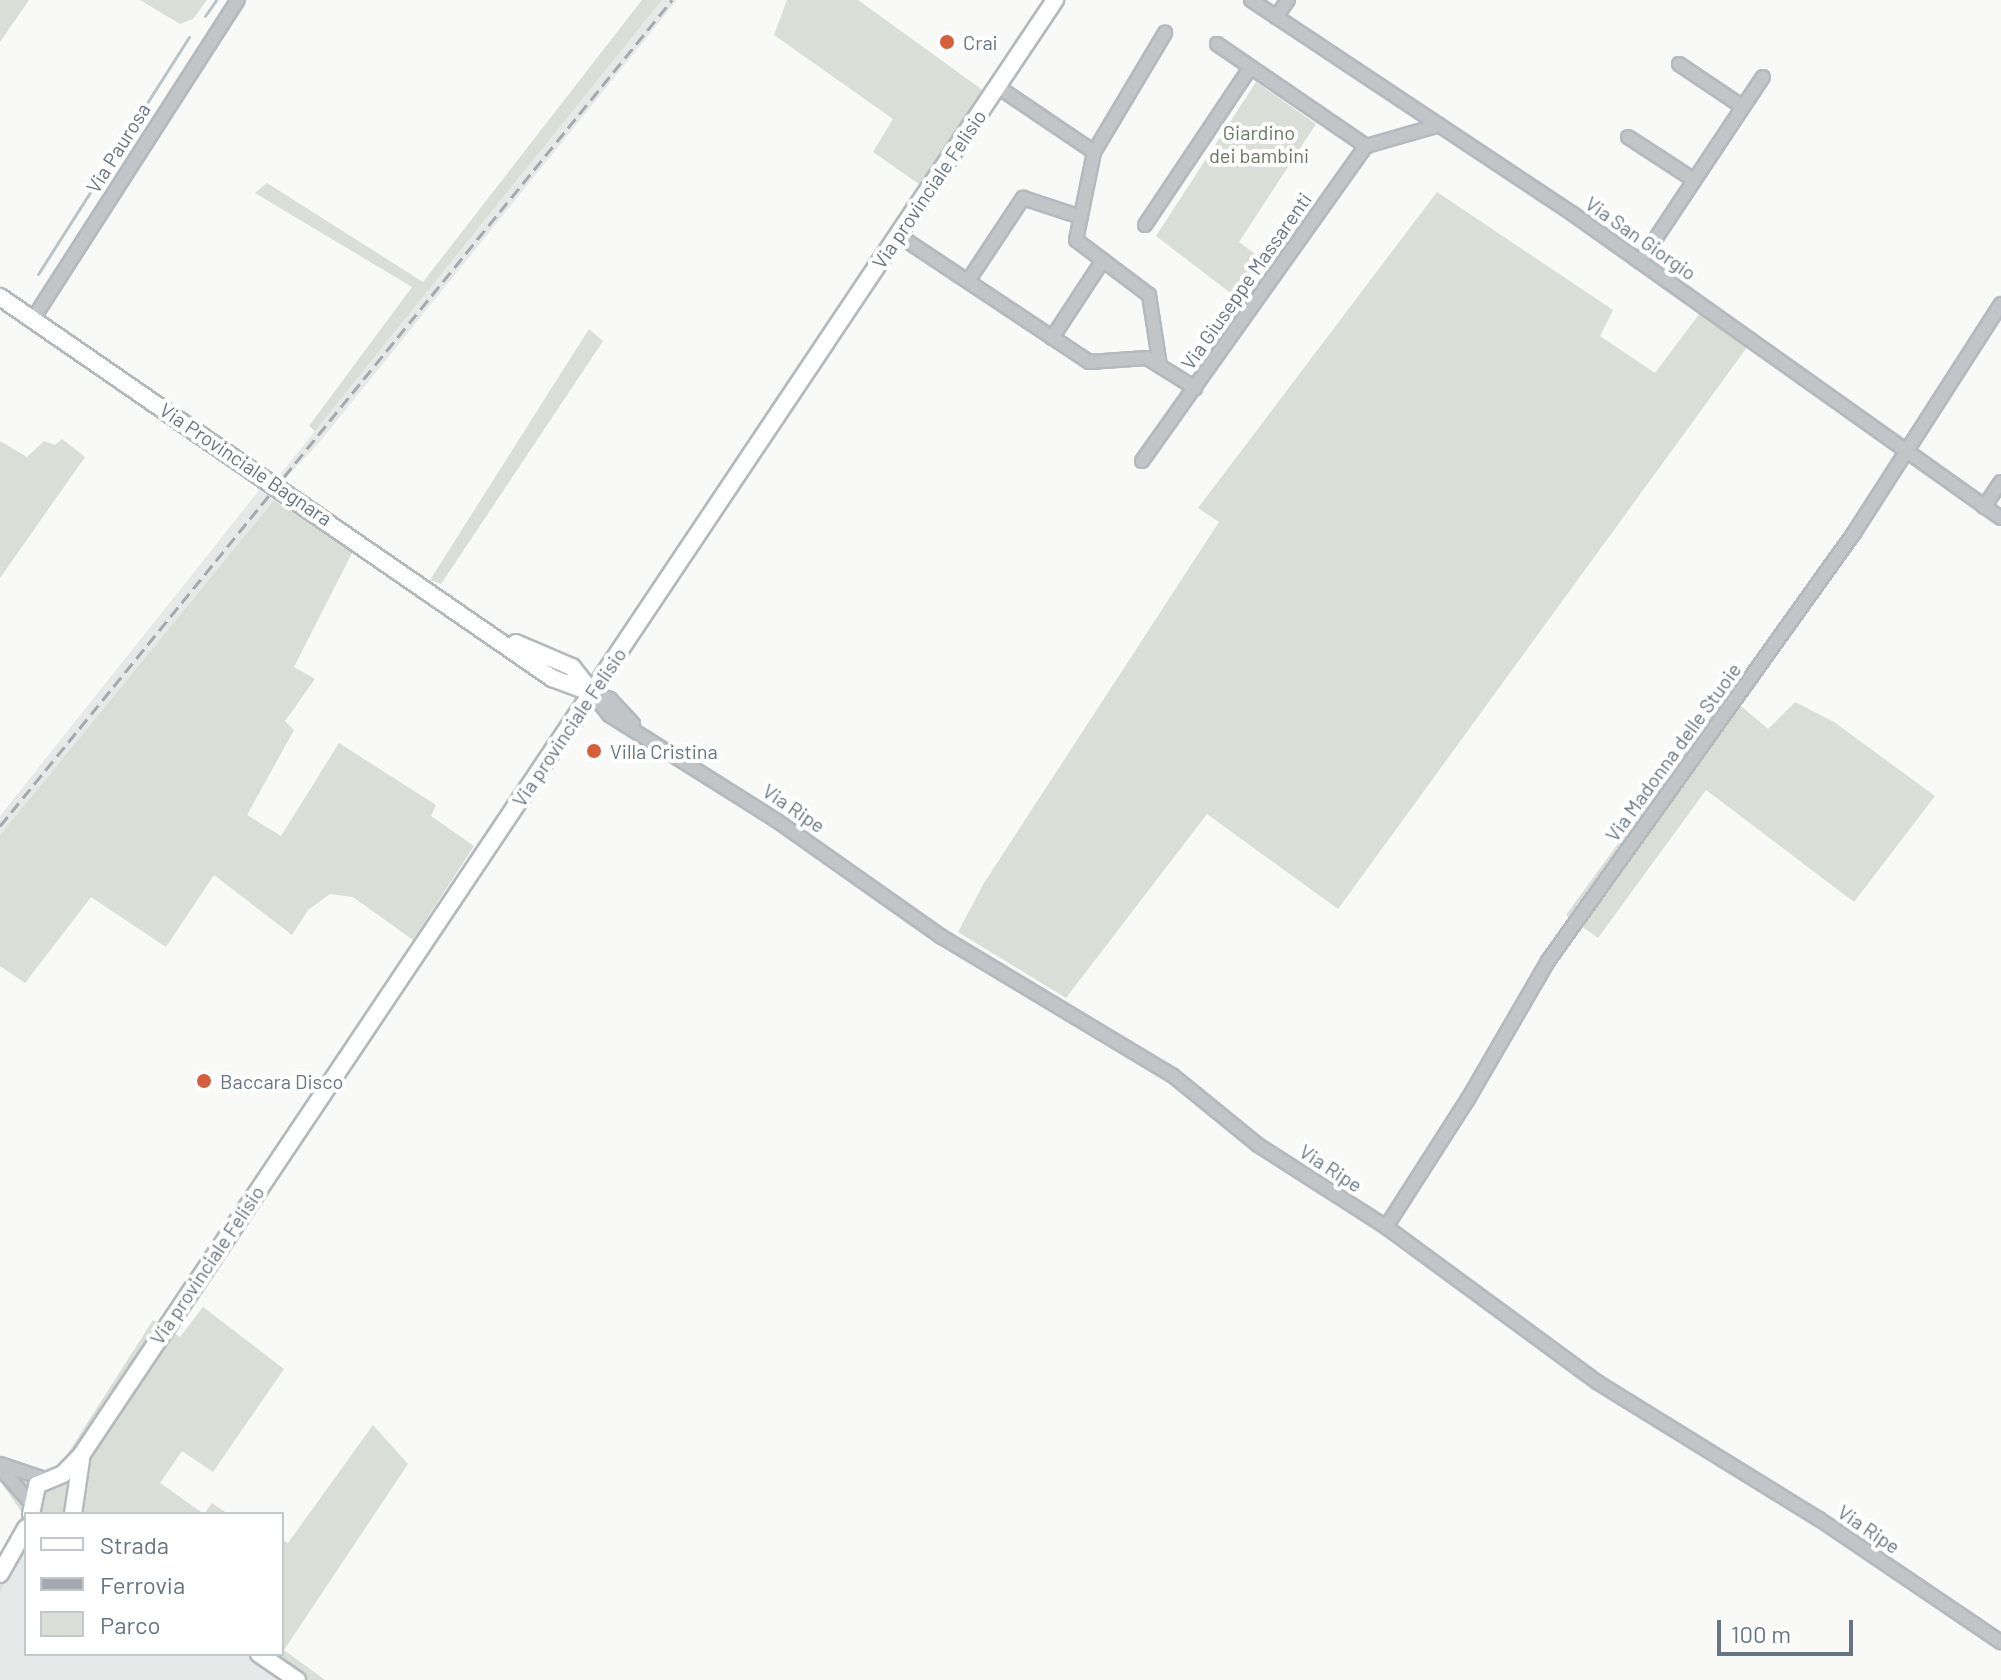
<!DOCTYPE html>
<html>
<head>
<meta charset="utf-8">
<style>
	body { margin:0 }
	#map { position:relative; width:2001px; height:1680px; overflow:hidden; background:#f9f9f7; font-family:Barlow,sans-serif }
	div>[style] { position:absolute }
	.built>* { inset:0; background:#e7e8e8 }
	.green>* { inset:0; background:#d9ded7 }
	.stream>* { height:3px; margin:-1.5px; padding:0 1.5px; transform-origin:1.5px; border-radius:1.5px; background:#bac4c8 }
	.roads { filter:drop-shadow(2px 0 #b4b9bd) drop-shadow(-2px 0 #b4b9bd) drop-shadow(0 2px #b4b9bd) drop-shadow(0 -2px #b4b9bd) }
	.minor>* { height:12px; margin:-6px; padding:0 6px; transform-origin:6px; border-radius:6px; background:#c1c5c8 }
	.major>* { height:16px; margin:-8px; padding:0 8px; transform-origin:8px; border-radius:8px; background:#fff }
	.rail>* { height:3px; margin-top:-1.5px; transform-origin:0; background:repeating-linear-gradient(90deg,#a3a9ae 0 12px,transparent 0 18px) }
	.dots>* { width:22px; height:22px; translate:-50% -50%; box-sizing:border-box; border:4px solid #fff; border-radius:50% }
	span { translate:-50% -50%; white-space:nowrap; text-align:center; line-height:1.15; -webkit-text-stroke:8px #fff; paint-order:stroke }
	.poi-label { font-size:20px; color:#667580 }
	.left { translate:0 -50%; text-align:left }
	.park-label { font-size:20px; color:#687865 }
	.street-label { font-size:20px; color:#667580 }
	.legend { position:absolute; left:24px; top:1512px; width:260px; height:144px; box-sizing:border-box; background:#fff; border:2px solid #c2c8cc; margin:0; padding:10px 14px; list-style:none; font-size:24px; color:#667580 }
	.legend li { display:flex; align-items:center; gap:16px; height:40px }
	.legend b { width:40px; border:2px solid #c2c8cc }
	.scale { position:absolute; left:1717px; top:1620px; width:136px; height:36px; box-sizing:border-box; border:4px solid #667580; border-top:0; padding-left:10px; font-size:24px; line-height:28px; white-space:nowrap; color:#667580; -webkit-text-stroke:6px #fff; paint-order:stroke }
</style>
</head>
<body>
<div id="map">
	<div class="built">
		<div style="clip-path:polygon(662px 0,677px 0,318px 444px,283px 481px,278px 477px)"></div>
		<div style="clip-path:polygon(264px 484px,278px 491px,274px 500px,0 835px,0 816px)"></div>
		<div style="clip-path:polygon(26px 1551px,26px 1654px,249px 1654px,289px 1680px,0 1680px,0 1591px)"></div>
	</div>
	<div class="green">
		<div style="clip-path:polygon(0 0,29px 0,0 42px)"></div>
		<div style="clip-path:polygon(140px 0,207px 0,193px 19px,180px 24px)"></div>
		<div style="clip-path:polygon(642px 0,662px 0,315px 431px,309px 426px,412px 287px,255px 193px,267px 183px,423px 282px)"></div>
		<div style="clip-path:polygon(787px 0,858px 0,984px 91px,919px 184px,873px 152px,893px 119px,774px 35px)"></div>
		<div style="clip-path:polygon(1256px 82px,1316px 124px,1239px 242px,1268px 264px,1241px 301px,1156px 236px)"></div>
		<div style="clip-path:polygon(1437px 192px,1613px 310px,1600px 336px,1655px 373px,1700px 313px,1748px 346px,1338px 909px,1207px 814px,1066px 998px,958px 932px,984px 883px,1219px 522px,1198px 508px)"></div>
		<div style="clip-path:polygon(589px 329px,603px 341px,441px 584px,430px 580px)"></div>
		<div style="clip-path:polygon(62px 439px,85px 457px,0 578px,0 441px,27px 457px,44px 441px,55px 445px)"></div>
		<div style="clip-path:polygon(274px 500px,353px 551px,294px 667px,315px 679px,285px 721px,294px 730px,247px 815px,281px 836px,339px 743px,436px 805px,431px 816px,474px 846px,413px 940px,353px 897px,330px 894px,308px 910px,292px 935px,214px 875px,166px 947px,91px 897px,25px 983px,0 966px,0 835px)"></div>
		<div style="clip-path:polygon(1727px 694px,1768px 729px,1795px 702px,1834px 722px,1935px 796px,1854px 902px,1706px 790px,1598px 938px,1566px 915px)"></div>
		<div style="clip-path:polygon(203px 1307px,284px 1369px,213px 1472px,182px 1451px,160px 1483px,204px 1514px,212px 1503px,228px 1514px,26px 1514px,26px 1551px,0 1591px,0 1554px,23px 1514px,0 1481px,0 1455px,44px 1470px,61px 1464px,153px 1320px,180px 1337px)"></div>
		<div style="clip-path:polygon(373px 1425px,408px 1464px,284px 1650px,325px 1680px,289px 1680px,249px 1654px,282px 1654px,282px 1540px,288px 1543px)"></div>
	</div>
	<div class="stream">
		<div style="left:205px;top:16px;width:19px;rotate:-55deg"></div>
		<div style="left:38px;top:274px;width:281px;rotate:-57.5deg"></div>
	</div>
	<div class="roads">
		<div class="minor">
			<div style="left:1251px;top:0;width:387px;rotate:33.6deg"></div>
			<div style="left:1573px;top:214px;width:525px;rotate:35.39deg"></div>
			<div style="left:1276px;top:17px;width:21px;rotate:-55deg"></div>
			<div style="left:1217px;top:44px;width:181px;rotate:34.4deg"></div>
			<div style="left:1679px;top:64px;width:77px;rotate:33.9deg"></div>
			<div style="left:998px;top:87px;width:116px;rotate:34.1deg"></div>
			<div style="left:1628px;top:137px;width:79px;rotate:33.1deg"></div>
			<div style="left:1145px;top:225px;width:189px;rotate:-56.2deg"></div>
			<div style="left:898px;top:235px;width:229px;rotate:33.6deg"></div>
			<div style="left:1089px;top:362px;width:58px;rotate:-3.9deg"></div>
			<div style="left:1147px;top:358px;width:57px;rotate:32deg"></div>
			<div style="left:1640px;top:262px;width:222px;rotate:-56.4deg"></div>
			<div style="left:968px;top:281px;width:100px;rotate:-56.5deg"></div>
			<div style="left:1023px;top:198px;width:61px;rotate:18.1deg"></div>
			<div style="left:33px;top:319px;width:379px;rotate:-57.3deg"></div>
			<div style="left:1052px;top:338px;width:93px;rotate:-56.8deg"></div>
			<div style="left:1160px;top:366px;width:72px;rotate:-98.8deg"></div>
			<div style="left:1149px;top:295px;width:91px;rotate:-143deg"></div>
			<div style="left:1076px;top:240px;width:90px;rotate:-78.4deg"></div>
			<div style="left:1094px;top:152px;width:139px;rotate:-59.2deg"></div>
			<div style="left:1142px;top:461px;width:387px;rotate:-54.6deg"></div>
			<div style="left:1366px;top:146px;width:76px;rotate:-16deg"></div>
			<div style="left:1984px;top:507px;width:30px;rotate:-56deg"></div>
			<div style="left:592px;top:693px;width:28px;rotate:52deg"></div>
			<div style="left:609px;top:715px;width:197px;rotate:32.2deg"></div>
			<div style="left:776px;top:820px;width:203px;rotate:35.2deg"></div>
			<div style="left:942px;top:937px;width:268px;rotate:31deg"></div>
			<div style="left:1172px;top:1075px;width:111px;rotate:39.1deg"></div>
			<div style="left:1258px;top:1145px;width:152px;rotate:32.6deg"></div>
			<div style="left:1386px;top:1227px;width:262px;rotate:36.3deg"></div>
			<div style="left:1597px;top:1382px;width:261px;rotate:31.7deg"></div>
			<div style="left:1819px;top:1519px;width:220px;rotate:34.1deg"></div>
			<div style="left:592px;top:693px;width:19px;rotate:18deg"></div>
			<div style="left:610px;top:699px;width:34px;rotate:47deg"></div>
			<div style="left:1386px;top:1227px;width:152px;rotate:-57.4deg"></div>
			<div style="left:1468px;top:1099px;width:160px;rotate:-59.9deg"></div>
			<div style="left:1548px;top:961px;width:526px;rotate:-54.44deg"></div>
			<div style="left:1854px;top:533px;width:272px;rotate:-57.3deg"></div>
			<div style="left:0;top:1464px;width:47px;rotate:18.4deg"></div>
			<div style="left:0;top:1468px;width:48px;rotate:48.4deg"></div>
		</div>
		<div class="major">
			<div style="left:0;top:297px;width:671px;rotate:34.61deg"></div>
			<div style="left:552px;top:678px;width:43px;rotate:20.6deg"></div>
			<div style="left:516px;top:643px;width:61px;rotate:23.2deg"></div>
			<div style="left:572px;top:667px;width:33px;rotate:52deg"></div>
			<div style="left:31px;top:1514px;width:30px;rotate:-78deg"></div>
			<div style="left:37px;top:1485px;width:28px;rotate:-23deg"></div>
			<div style="left:63px;top:1474px;width:28px;rotate:-46deg"></div>
			<div style="left:82px;top:1454px;width:1750px;rotate:-56.21deg"></div>
			<div style="left:73px;top:1514px;width:55px;rotate:-81.6deg"></div>
			<div style="left:0;top:1574px;width:53px;rotate:-60.5deg"></div>
			<div style="left:259px;top:1654px;width:46px;rotate:34.4deg"></div>
		</div>
	</div>
	<div class="rail">
		<div style="left:0;top:826px;width:1065px;rotate:-50.87deg"></div>
	</div>
	<div class="dots">
		<div style="left:947px;top:42px;background:#d65e3a"></div>
		<div style="left:594px;top:751px;background:#d65e3a"></div>
		<div style="left:204px;top:1081px;background:#d65e3a"></div>
	</div>
	<div class="poi-label">
		<span class="left" style="left:963px;top:42px">Crai</span>
		<span class="left" style="left:610px;top:751px">Villa Cristina</span>
		<span class="left" style="left:220px;top:1081px">Baccara Disco</span>
	</div>
	<div class="park-label">
		<span style="left:1259px;top:144px">Giardino<br>dei bambini</span>
	</div>
	<div class="street-label">
		<span style="left:118px;top:148px;rotate:-58deg">Via Paurosa</span>
		<span style="left:929px;top:189px;rotate:-56deg">Via provinciale Felisio</span>
		<span style="left:1641px;top:238px;rotate:35deg">Via San Giorgio</span>
		<span style="left:1246px;top:281px;rotate:-55deg">Via Giuseppe Massarenti</span>
		<span style="left:246px;top:464px;rotate:34deg">Via Provinciale Bagnara</span>
		<span style="left:569px;top:727px;rotate:-56deg">Via provinciale Felisio</span>
		<span style="left:1673px;top:752px;rotate:-54deg">Via Madonna delle Stuoie</span>
		<span style="left:794px;top:808px;rotate:34deg">Via Ripe</span>
		<span style="left:1331px;top:1168px;rotate:33deg">Via Ripe</span>
		<span style="left:207px;top:1265px;rotate:-56deg">Via provinciale Felisio</span>
		<span style="left:1869px;top:1529px;rotate:34deg">Via Ripe</span>
	</div>
	<ul class="legend">
	<li><b style="height:10px;background:#fff"></b>Strada</li>
	<li><b style="height:10px;background:#a3a9ae"></b>Ferrovia</li>
	<li><b style="height:22px;background:#d9ded7"></b>Parco</li>
	</ul>
	<div class="scale">100 m</div>
</div>
</body>
</html>
